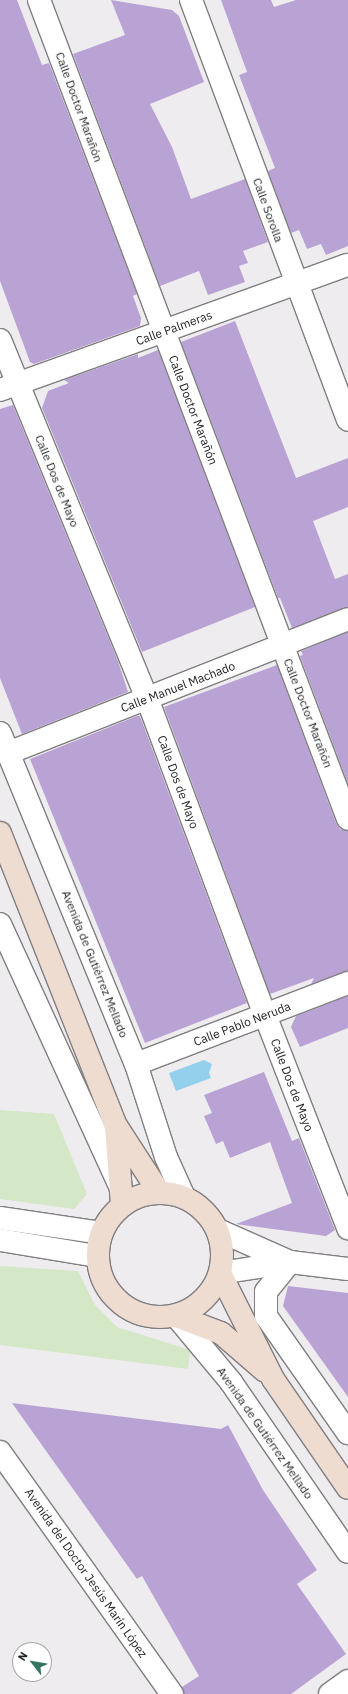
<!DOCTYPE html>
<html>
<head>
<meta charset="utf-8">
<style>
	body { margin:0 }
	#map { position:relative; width:348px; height:1694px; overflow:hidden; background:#efecf0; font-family:"IBM Plex Sans",sans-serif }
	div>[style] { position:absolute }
	.green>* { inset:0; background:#d4e7c6 }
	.water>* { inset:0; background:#93d0ec }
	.building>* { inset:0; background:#b9a2d4 }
	.roads { filter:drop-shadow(1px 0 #807e81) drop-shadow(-1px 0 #807e81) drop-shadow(0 1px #807e81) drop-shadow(0 -1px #807e81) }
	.street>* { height:22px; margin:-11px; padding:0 11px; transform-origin:11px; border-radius:11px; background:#fff }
	.secondary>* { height:22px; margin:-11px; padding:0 11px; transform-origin:11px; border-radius:11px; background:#efdcd1 }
	.secondary>.ring { margin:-11px; padding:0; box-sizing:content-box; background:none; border:22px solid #efdcd1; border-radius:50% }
	span { translate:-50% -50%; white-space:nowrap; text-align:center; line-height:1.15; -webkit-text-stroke:4px #fff; paint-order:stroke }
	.street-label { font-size:12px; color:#242324 }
	.north { position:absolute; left:12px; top:1642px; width:40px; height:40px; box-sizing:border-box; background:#fff; border:1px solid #a7a7a7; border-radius:50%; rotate:301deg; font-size:11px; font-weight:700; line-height:16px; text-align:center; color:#242324 }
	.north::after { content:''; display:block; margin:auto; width:14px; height:18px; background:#357461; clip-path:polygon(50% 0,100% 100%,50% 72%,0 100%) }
</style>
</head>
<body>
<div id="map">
	<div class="green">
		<div style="clip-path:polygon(0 1110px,54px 1114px,87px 1194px,74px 1209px,0 1199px)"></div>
		<div style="clip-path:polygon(0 1266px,78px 1271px,95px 1305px,117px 1327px,190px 1350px,188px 1369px,0 1345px)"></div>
	</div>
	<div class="water">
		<div style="clip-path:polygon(204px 1060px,212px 1064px,209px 1073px,211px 1078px,176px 1091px,169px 1073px)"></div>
	</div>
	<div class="building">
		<div style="clip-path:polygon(0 0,17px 0,42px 65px,49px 63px,137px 294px,133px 296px,141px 318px,140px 326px,34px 364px,30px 362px,0 281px)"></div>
		<div style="clip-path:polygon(111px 0,172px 10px,179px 16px,204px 82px,150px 104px,172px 147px,191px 199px,245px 179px,268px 242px,243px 251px,248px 263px,239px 266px,245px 282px,208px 295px,199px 271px,160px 286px,73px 54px,125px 35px)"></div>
		<div style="clip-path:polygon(221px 0,271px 0,274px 7px,296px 0,348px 0,348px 246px,326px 255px,321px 244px,307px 249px,299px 230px,291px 233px,268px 171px,275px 168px,239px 75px,247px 72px)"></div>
		<div style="clip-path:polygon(235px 321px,296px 478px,348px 458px,348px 507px,313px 521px,335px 579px,348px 574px,348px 607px,292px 628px,280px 598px,278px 598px,181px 342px)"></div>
		<div style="clip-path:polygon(158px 350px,255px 607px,142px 652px,42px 408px,48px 391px,69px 383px,64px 380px,138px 354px,138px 358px)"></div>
		<div style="clip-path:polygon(13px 405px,118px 661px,128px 692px,22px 734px,0 678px,0 409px)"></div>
		<div style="clip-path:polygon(348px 632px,348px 784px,300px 656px,303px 655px,301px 651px)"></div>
		<div style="clip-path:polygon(277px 665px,336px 823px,340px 829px,348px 831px,348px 971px,311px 984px,314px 978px,270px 994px,164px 707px)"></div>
		<div style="clip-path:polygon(137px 716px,140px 716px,247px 1003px,145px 1043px,30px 759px)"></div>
		<div style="clip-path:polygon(348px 996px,348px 1028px,300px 1047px,291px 1027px,296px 1016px)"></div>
		<div style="clip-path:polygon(264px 1072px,292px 1141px,299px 1138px,335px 1230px,326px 1236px,236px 1224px,292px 1203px,270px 1142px,230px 1158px,223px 1141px,216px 1144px,204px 1116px,212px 1113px,204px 1095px)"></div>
		<div style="clip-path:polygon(288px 1286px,348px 1293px,348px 1397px,283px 1306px)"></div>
		<div style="clip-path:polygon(12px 1403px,221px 1429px,228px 1425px,263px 1490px,317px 1570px,297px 1584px,346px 1654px,291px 1694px,184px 1694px,182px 1687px,199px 1676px,142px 1576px,137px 1579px)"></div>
	</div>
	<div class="roads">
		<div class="street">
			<div style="left:39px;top:0;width:875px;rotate:69.33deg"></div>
			<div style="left:191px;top:0;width:448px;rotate:69.5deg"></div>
			<div style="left:0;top:340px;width:387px;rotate:67.7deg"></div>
			<div style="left:147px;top:698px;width:338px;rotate:69.6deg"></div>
			<div style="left:265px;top:1015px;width:229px;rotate:68.7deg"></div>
			<div style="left:0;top:390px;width:370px;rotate:-19.8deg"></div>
			<div style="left:0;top:733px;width:358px;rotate:67.7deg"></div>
			<div style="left:136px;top:1064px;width:98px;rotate:72.1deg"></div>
			<div style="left:166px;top:1157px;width:44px;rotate:65.8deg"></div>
			<div style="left:8px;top:753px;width:365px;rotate:-21.5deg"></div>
			<div style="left:0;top:924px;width:288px;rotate:65.4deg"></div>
			<div style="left:136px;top:1064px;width:227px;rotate:-20.9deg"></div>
			<div style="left:0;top:1218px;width:102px;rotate:8.4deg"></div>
			<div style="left:218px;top:1230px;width:79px;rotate:24deg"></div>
			<div style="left:0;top:1240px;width:98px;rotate:9.4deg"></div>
			<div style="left:290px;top:1262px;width:38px;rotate:129deg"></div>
			<div style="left:266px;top:1292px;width:24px;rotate:90deg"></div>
			<div style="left:266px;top:1316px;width:143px;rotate:55deg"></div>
			<div style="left:220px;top:1273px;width:71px;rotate:-8.9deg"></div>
			<div style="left:290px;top:1262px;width:58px;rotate:6.9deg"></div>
			<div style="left:176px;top:1316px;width:86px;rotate:50.2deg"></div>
			<div style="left:231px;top:1382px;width:206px;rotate:55.5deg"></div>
			<div style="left:0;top:1452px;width:297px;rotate:54.6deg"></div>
			<div style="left:330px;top:1694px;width:22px;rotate:-36deg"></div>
		</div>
		<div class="secondary">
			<div style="left:0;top:833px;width:313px;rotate:68.4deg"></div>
			<div style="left:115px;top:1124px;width:81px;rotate:57.1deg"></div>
			<div style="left:116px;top:1126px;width:79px;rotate:85.7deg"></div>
			<div class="ring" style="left:98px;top:1193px;width:102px;height:102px"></div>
			<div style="left:220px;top:1273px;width:119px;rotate:63.4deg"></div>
			<div style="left:273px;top:1379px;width:132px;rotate:55.5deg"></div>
			<div style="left:176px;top:1316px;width:48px;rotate:20.7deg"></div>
			<div style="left:221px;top:1333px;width:58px;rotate:40.8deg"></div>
		</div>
	</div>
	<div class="street-label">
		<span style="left:79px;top:107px;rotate:70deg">Calle Doctor Marañón</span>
		<span style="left:268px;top:210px;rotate:70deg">Calle Sorolla</span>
		<span style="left:174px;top:328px;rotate:-20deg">Calle Palmeras</span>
		<span style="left:193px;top:410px;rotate:69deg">Calle Doctor Marañón</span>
		<span style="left:57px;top:481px;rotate:68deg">Calle Dos de Mayo</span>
		<span style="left:178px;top:687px;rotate:-21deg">Calle Manuel Machado</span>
		<span style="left:308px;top:713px;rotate:69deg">Calle Doctor Marañón</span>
		<span style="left:178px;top:782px;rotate:70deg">Calle Dos de Mayo</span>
		<span style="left:95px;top:964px;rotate:68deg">Avenida de Gutiérrez Mellado</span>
		<span style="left:242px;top:1024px;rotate:-21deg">Calle Pablo Neruda</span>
		<span style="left:292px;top:1085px;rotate:69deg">Calle Dos de Mayo</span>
		<span style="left:265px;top:1433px;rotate:55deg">Avenida de Gutiérrez Mellado</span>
		<span style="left:86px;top:1573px;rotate:55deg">Avenida del Doctor Jesús Marín López</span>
	</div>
	<div class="north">N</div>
</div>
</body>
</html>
